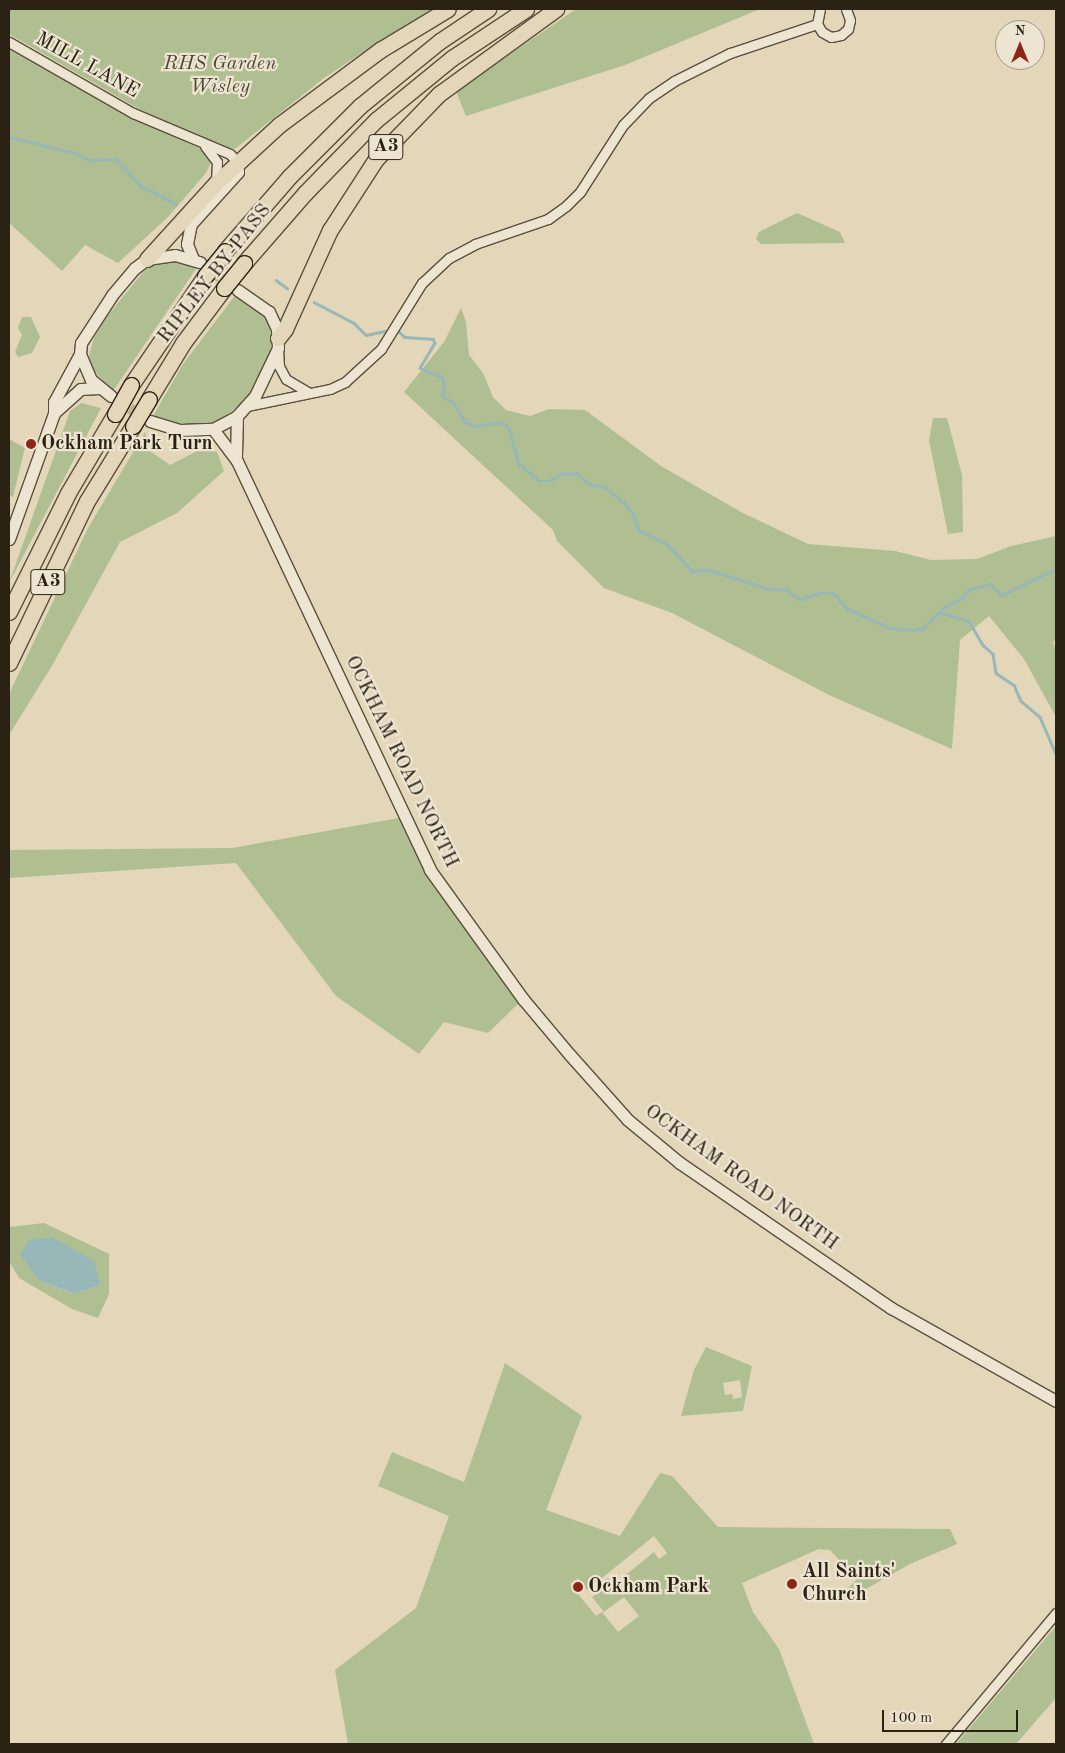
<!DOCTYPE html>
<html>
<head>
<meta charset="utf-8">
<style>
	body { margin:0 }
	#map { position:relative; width:1065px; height:1753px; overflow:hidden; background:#e4d6b9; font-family:"Old Standard TT",serif }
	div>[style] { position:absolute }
	.green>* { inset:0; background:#afbf92 }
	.water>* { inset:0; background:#98b7b8 }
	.stream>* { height:2.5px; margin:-1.25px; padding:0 1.25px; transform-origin:1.25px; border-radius:1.25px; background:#98b7b8 }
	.secondary-tunnel>* { height:11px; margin-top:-5.5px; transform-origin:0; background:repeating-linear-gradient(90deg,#bfb298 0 11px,transparent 0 16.5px) }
	.roads { filter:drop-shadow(1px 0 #5a4f3d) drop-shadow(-1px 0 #5a4f3d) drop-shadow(0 1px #5a4f3d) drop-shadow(0 -1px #5a4f3d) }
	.street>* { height:9px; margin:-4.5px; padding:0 4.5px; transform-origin:4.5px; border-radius:4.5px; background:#ede4d2 }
	.secondary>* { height:11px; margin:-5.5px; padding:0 5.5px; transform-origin:5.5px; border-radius:5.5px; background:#ede4d2 }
	.highway>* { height:15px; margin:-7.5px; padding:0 7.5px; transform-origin:7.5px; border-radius:7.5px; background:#e4d6b9 }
	.bridges { filter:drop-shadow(1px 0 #2c2214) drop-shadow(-1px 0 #2c2214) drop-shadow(0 1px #2c2214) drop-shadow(0 -1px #2c2214) }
	.highway-bridge>* { height:15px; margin:-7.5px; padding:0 7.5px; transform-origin:7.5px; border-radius:7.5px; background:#e4d6b9 }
	.dots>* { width:14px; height:14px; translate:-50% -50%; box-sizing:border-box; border:2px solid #ede4d2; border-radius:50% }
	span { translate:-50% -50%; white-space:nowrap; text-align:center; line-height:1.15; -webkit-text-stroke:4.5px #ede4d2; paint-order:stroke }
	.shield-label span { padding:1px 4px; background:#ede4d2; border:1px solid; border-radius:4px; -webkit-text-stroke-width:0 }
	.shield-label { font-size:19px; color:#2c2214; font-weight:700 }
	.park-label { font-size:20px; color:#4d4934; font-style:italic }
	.street-label { font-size:20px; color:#2c2214 }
	.poi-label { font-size:20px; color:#2c2214; font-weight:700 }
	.left { translate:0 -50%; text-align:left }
	.frame { position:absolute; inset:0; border:10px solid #2c2214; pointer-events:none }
	.north { position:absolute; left:995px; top:20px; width:50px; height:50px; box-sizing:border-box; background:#ede4d2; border:1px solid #a09686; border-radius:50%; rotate:0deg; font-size:14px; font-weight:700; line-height:20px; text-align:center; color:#2c2214 }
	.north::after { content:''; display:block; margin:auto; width:18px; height:22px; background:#8f2418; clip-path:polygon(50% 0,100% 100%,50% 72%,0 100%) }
	.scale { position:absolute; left:882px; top:1710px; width:136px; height:22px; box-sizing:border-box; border:2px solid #2c2214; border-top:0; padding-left:6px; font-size:15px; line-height:18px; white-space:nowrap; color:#2c2214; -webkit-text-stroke:4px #ede4d2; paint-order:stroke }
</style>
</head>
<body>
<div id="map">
	<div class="green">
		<div style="clip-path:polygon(9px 9px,437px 9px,380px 41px,324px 78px,236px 148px,227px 150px,158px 120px,9px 34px)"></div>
		<div style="clip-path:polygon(576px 9px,760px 9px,625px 65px,466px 116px,456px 91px)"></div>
		<div style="clip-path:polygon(9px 47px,93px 96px,205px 151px,211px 162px,206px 173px,168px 217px,118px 263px,85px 245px,62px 271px,9px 223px)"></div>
		<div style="clip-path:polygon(797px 213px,840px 232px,845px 243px,761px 244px,756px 239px,759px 232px)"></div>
		<div style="clip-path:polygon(181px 260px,198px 266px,113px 391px,92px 369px,89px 356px,94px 338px,108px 315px,144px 271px,160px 261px)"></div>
		<div style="clip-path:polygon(237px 293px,264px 314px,273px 331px,270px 353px,245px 401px,220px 420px,203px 425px,169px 423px,153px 416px,183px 364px)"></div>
		<div style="clip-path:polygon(461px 308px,466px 322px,469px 355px,483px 373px,493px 397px,506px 410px,530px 416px,549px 409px,585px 410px,661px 466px,741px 512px,808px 544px,895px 551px,931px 560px,977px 559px,1011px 546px,1056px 536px,1056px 640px,1053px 642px,1056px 650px,1056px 717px,1024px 659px,989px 616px,960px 640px,952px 749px,831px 696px,672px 613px,604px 588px,557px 541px,553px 530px,404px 392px,444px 342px)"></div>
		<div style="clip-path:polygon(22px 317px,31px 317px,40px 337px,32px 353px,18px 357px,15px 352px,22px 335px,18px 328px)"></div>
		<div style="clip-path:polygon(81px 403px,101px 408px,9px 583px,70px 411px)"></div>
		<div style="clip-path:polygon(933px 418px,947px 418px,962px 475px,963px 532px,948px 534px,929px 440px)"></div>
		<div style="clip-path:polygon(145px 432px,150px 451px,170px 465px,201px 449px,217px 452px,224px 471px,177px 513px,120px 542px,53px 664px,9px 735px,9px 694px,88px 528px)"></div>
		<div style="clip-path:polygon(9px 439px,25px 448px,13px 497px,9px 495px)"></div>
		<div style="clip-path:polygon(404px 817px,425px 873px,483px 954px,488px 951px,523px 999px,488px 1033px,444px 1022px,419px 1054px,336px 996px,236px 863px,9px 878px,9px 850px,232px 848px)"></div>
		<div style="clip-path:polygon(evenodd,44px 1223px,109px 1254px,109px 1294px,98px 1318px,72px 1309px,19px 1278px,9px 1261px,9px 1227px,44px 1223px,38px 1280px,100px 1285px,73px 1294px,38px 1280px)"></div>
		<div style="clip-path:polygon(evenodd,706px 1347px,752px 1366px,743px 1411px,681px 1416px,694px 1370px,706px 1347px,740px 1380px,742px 1397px,733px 1399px,732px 1394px,725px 1395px,723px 1383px,740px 1380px)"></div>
		<div style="clip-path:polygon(evenodd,505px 1363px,582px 1416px,546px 1510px,620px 1536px,660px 1473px,672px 1476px,718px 1527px,950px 1529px,957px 1544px,910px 1564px,850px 1598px,844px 1593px,863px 1572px,840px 1561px,830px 1550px,819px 1549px,742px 1583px,753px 1612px,779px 1649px,814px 1744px,348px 1744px,335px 1670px,416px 1608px,449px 1516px,378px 1486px,392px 1452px,464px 1482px,505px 1363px,654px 1536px,667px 1553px,659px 1559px,654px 1552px,622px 1578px,627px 1584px,619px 1591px,608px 1578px,595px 1589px,598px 1593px,592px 1597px,604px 1612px,624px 1597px,639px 1616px,618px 1632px,602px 1612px,596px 1616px,570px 1584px,578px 1578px,587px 1590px,654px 1536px)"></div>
		<div style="clip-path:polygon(1056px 1626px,1056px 1698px,1016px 1744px,956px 1744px)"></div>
	</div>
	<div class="water">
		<div style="clip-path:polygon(52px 1237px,94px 1261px,100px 1285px,74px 1294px,38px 1280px,20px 1254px,29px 1240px)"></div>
	</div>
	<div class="stream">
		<div style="left:9px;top:137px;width:69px;rotate:13.4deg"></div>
		<div style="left:76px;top:153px;width:15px;rotate:28deg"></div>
		<div style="left:89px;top:160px;width:27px;rotate:-2deg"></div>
		<div style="left:116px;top:159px;width:37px;rotate:47deg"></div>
		<div style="left:141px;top:186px;width:39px;rotate:27deg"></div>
		<div style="left:276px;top:280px;width:14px;rotate:36deg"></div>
		<div style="left:314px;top:302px;width:45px;rotate:27.7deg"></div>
		<div style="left:354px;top:323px;width:17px;rotate:45deg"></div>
		<div style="left:366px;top:335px;width:25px;rotate:-12deg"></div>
		<div style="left:396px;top:329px;width:12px;rotate:42deg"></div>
		<div style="left:405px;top:337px;width:28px;rotate:4deg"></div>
		<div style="left:433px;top:339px;width:4px;rotate:63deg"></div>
		<div style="left:435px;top:343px;width:29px;rotate:121deg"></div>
		<div style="left:420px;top:368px;width:24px;rotate:22deg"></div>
		<div style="left:442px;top:377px;width:9px;rotate:72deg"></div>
		<div style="left:445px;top:386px;width:10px;rotate:107deg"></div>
		<div style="left:442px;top:396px;width:14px;rotate:30deg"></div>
		<div style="left:454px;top:403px;width:22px;rotate:60deg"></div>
		<div style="left:465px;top:422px;width:11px;rotate:22deg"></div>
		<div style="left:475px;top:426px;width:27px;rotate:-8deg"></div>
		<div style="left:502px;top:422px;width:9px;rotate:36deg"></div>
		<div style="left:509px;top:427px;width:38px;rotate:75deg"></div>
		<div style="left:519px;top:464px;width:27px;rotate:39deg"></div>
		<div style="left:540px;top:481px;width:9px"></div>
		<div style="left:549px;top:481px;width:14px;rotate:-30deg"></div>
		<div style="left:561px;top:474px;width:15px;rotate:-4deg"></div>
		<div style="left:576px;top:473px;width:19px;rotate:39deg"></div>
		<div style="left:591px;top:485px;width:14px;rotate:8deg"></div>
		<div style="left:605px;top:487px;width:26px;rotate:39deg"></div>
		<div style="left:625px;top:503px;width:15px;rotate:53deg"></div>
		<div style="left:634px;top:515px;width:16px;rotate:72deg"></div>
		<div style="left:639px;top:530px;width:30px;rotate:26deg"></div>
		<div style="left:666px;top:543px;width:38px;rotate:47deg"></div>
		<div style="left:692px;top:571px;width:17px;rotate:-3deg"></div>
		<div style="left:709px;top:570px;width:60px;rotate:17.5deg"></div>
		<div style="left:766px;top:588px;width:21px;rotate:5deg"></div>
		<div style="left:787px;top:590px;width:16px;rotate:35deg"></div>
		<div style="left:800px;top:599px;width:21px;rotate:-17deg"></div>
		<div style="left:820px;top:593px;width:13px"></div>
		<div style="left:833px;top:593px;width:22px;rotate:47deg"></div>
		<div style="left:848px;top:609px;width:46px;rotate:24.3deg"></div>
		<div style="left:890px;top:628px;width:23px;rotate:5deg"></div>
		<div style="left:913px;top:630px;width:9px;rotate:-6deg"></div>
		<div style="left:922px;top:629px;width:33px;rotate:-44deg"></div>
		<div style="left:946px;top:606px;width:20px;rotate:-27deg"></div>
		<div style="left:964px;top:597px;width:8px;rotate:-60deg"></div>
		<div style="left:968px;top:590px;width:24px;rotate:-15deg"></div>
		<div style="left:991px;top:584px;width:16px;rotate:45deg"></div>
		<div style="left:1002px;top:595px;width:60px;rotate:-25.7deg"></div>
		<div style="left:942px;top:613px;width:28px;rotate:17deg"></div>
		<div style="left:969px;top:621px;width:28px;rotate:60deg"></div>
		<div style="left:983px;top:645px;width:13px;rotate:42deg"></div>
		<div style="left:993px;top:654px;width:19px;rotate:81deg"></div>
		<div style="left:996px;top:673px;width:22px;rotate:34deg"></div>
		<div style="left:1014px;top:685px;width:17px;rotate:66deg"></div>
		<div style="left:1021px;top:701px;width:25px;rotate:40deg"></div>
		<div style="left:1040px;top:717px;width:40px;rotate:66.6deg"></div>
	</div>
	<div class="secondary-tunnel">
		<div style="left:204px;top:265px;width:36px;rotate:36deg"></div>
		<div style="left:116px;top:399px;width:37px;rotate:33deg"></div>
	</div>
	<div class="roads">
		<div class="street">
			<div style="left:820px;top:9px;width:15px;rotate:101deg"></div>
			<div style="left:817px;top:24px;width:9px;rotate:58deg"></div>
			<div style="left:822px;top:32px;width:10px;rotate:29deg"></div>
			<div style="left:831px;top:37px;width:10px;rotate:-11deg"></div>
			<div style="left:841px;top:35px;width:9px;rotate:-41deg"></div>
			<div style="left:848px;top:29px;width:9px;rotate:-77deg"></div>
			<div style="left:850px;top:20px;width:12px;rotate:-110deg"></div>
			<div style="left:9px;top:42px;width:143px;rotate:29.8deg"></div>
			<div style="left:133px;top:113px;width:105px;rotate:22.9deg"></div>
			<div style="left:230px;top:154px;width:11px;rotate:49deg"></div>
			<div style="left:205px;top:146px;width:20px;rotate:53deg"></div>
			<div style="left:217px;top:162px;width:19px;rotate:93deg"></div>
			<div style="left:278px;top:348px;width:18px;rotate:87deg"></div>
			<div style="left:279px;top:366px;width:15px;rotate:62deg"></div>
			<div style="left:286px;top:379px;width:27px;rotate:31deg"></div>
			<div style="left:247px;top:406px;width:85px;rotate:-11.6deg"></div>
			<div style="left:330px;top:389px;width:17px;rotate:-25deg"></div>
			<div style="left:345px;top:382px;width:49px;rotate:-42.5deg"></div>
			<div style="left:381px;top:349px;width:78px;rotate:-58.2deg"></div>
			<div style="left:422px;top:283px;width:37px;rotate:-43deg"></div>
			<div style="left:449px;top:258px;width:30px;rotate:-28deg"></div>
			<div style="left:475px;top:244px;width:77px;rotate:-18.9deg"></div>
			<div style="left:548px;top:219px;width:22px;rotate:-36deg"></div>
			<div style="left:566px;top:206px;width:20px;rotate:-45deg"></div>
			<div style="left:580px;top:192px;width:80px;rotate:-57.3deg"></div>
			<div style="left:623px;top:125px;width:37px;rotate:-46deg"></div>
			<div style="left:649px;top:98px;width:30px;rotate:-34deg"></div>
			<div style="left:674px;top:81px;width:63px;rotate:-26.6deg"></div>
			<div style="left:730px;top:53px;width:92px;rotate:-18.4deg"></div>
			<div style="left:946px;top:1744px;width:171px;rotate:-50deg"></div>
		</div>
		<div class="secondary">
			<div style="left:193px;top:259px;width:16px;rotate:-112deg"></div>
			<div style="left:187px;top:244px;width:20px;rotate:-79deg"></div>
			<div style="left:191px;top:224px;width:70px;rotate:-47.9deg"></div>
			<div style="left:238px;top:172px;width:10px;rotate:-96deg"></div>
			<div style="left:111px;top:396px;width:26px;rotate:-141deg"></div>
			<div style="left:91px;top:380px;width:28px;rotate:-113deg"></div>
			<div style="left:80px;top:354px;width:11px;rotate:-85deg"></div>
			<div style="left:81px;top:343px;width:57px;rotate:-57.1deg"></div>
			<div style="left:112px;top:295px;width:35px;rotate:-50deg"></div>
			<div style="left:135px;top:268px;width:15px;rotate:-37deg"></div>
			<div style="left:147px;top:259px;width:28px;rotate:-8deg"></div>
			<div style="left:175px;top:255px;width:26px;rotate:16deg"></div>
			<div style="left:54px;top:413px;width:36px;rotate:-42deg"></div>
			<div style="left:81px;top:389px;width:18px;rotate:-3deg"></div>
			<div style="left:150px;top:421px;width:31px;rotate:17deg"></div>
			<div style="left:180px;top:430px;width:33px;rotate:-2deg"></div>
			<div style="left:213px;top:429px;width:27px;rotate:-28deg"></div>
			<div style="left:237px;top:416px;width:27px;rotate:-48deg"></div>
			<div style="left:255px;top:396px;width:53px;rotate:-64.4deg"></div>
			<div style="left:278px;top:348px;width:19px;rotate:-93deg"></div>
			<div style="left:277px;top:329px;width:19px;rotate:-115deg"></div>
			<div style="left:269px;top:312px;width:38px;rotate:-145deg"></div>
			<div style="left:213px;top:429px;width:40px;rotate:53deg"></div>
			<div style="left:237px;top:461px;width:452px;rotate:64.7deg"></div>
			<div style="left:430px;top:870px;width:159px;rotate:54.2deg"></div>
			<div style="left:523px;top:999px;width:73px;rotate:50deg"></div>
			<div style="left:570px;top:1055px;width:87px;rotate:48.3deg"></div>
			<div style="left:628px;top:1120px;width:67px;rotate:39.6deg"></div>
			<div style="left:680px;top:1163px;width:256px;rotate:34.5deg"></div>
			<div style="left:891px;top:1308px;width:189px;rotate:29.4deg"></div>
			<div style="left:236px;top:456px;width:40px;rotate:-88.6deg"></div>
			<div style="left:9px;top:539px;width:134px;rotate:-70.3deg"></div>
			<div style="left:54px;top:413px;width:11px;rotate:-90deg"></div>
			<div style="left:54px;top:402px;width:55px;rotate:-61.6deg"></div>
		</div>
		<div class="highway">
			<div style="left:225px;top:251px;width:99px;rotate:-49.1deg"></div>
			<div style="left:290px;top:176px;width:99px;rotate:-45deg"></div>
			<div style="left:360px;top:106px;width:103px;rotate:-39.1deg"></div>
			<div style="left:440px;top:41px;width:58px;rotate:-33.7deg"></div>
			<div style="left:147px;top:259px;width:103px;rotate:-47.8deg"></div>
			<div style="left:216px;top:183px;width:86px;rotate:-42.6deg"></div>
			<div style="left:279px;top:125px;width:126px;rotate:-36.6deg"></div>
			<div style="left:380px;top:50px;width:79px;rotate:-31.1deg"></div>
			<div style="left:244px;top:263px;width:93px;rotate:-48.9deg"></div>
			<div style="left:305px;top:193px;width:102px;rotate:-45.8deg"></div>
			<div style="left:376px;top:120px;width:98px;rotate:-39.2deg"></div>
			<div style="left:452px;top:58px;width:89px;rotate:-33.5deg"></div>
			<div style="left:278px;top:338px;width:11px;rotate:-52deg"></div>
			<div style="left:285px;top:329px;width:109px;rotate:-65.6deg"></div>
			<div style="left:330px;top:230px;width:85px;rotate:-57.1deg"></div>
			<div style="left:376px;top:159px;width:91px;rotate:-45.9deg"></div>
			<div style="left:439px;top:94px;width:145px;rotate:-36deg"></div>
			<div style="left:131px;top:385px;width:132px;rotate:-55.8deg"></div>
			<div style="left:149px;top:399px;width:66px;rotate:-58.7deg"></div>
			<div style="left:183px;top:343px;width:69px;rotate:-53.3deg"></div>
			<div style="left:9px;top:612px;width:133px;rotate:-63.6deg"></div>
			<div style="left:68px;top:493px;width:92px;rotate:-59.3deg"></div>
			<div style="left:9px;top:663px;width:180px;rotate:-64.3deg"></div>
			<div style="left:87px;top:501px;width:88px;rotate:-58.5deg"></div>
		</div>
	</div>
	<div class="bridges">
		<div class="highway-bridge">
			<div style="left:205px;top:276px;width:32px;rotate:-51deg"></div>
			<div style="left:224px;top:288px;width:32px;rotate:-51deg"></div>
			<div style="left:115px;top:414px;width:33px;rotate:-61deg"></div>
			<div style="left:133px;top:426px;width:31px;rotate:-59deg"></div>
		</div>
	</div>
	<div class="dots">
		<div style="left:31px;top:444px;background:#8f2418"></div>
		<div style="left:792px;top:1584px;background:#8f2418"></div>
		<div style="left:578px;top:1587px;background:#8f2418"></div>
	</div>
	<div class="shield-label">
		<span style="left:386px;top:147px">A3</span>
		<span style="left:48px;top:582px">A3</span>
	</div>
	<div class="park-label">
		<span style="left:220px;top:76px">RHS Garden<br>Wisley</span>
	</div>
	<div class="street-label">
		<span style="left:87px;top:66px;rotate:29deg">MILL LANE</span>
		<span style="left:215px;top:274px;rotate:-52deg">RIPLEY BY-PASS</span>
		<span style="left:401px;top:762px;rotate:64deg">OCKHAM ROAD NORTH</span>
		<span style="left:741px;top:1178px;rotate:36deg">OCKHAM ROAD NORTH</span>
	</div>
	<div class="poi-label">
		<span class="left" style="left:41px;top:444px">Ockham Park Turn</span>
		<span class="left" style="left:802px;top:1584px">All Saints'<br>Church</span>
		<span class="left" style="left:588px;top:1587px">Ockham Park</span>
	</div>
	<div class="frame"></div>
	<div class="north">N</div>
	<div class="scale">100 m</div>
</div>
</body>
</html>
